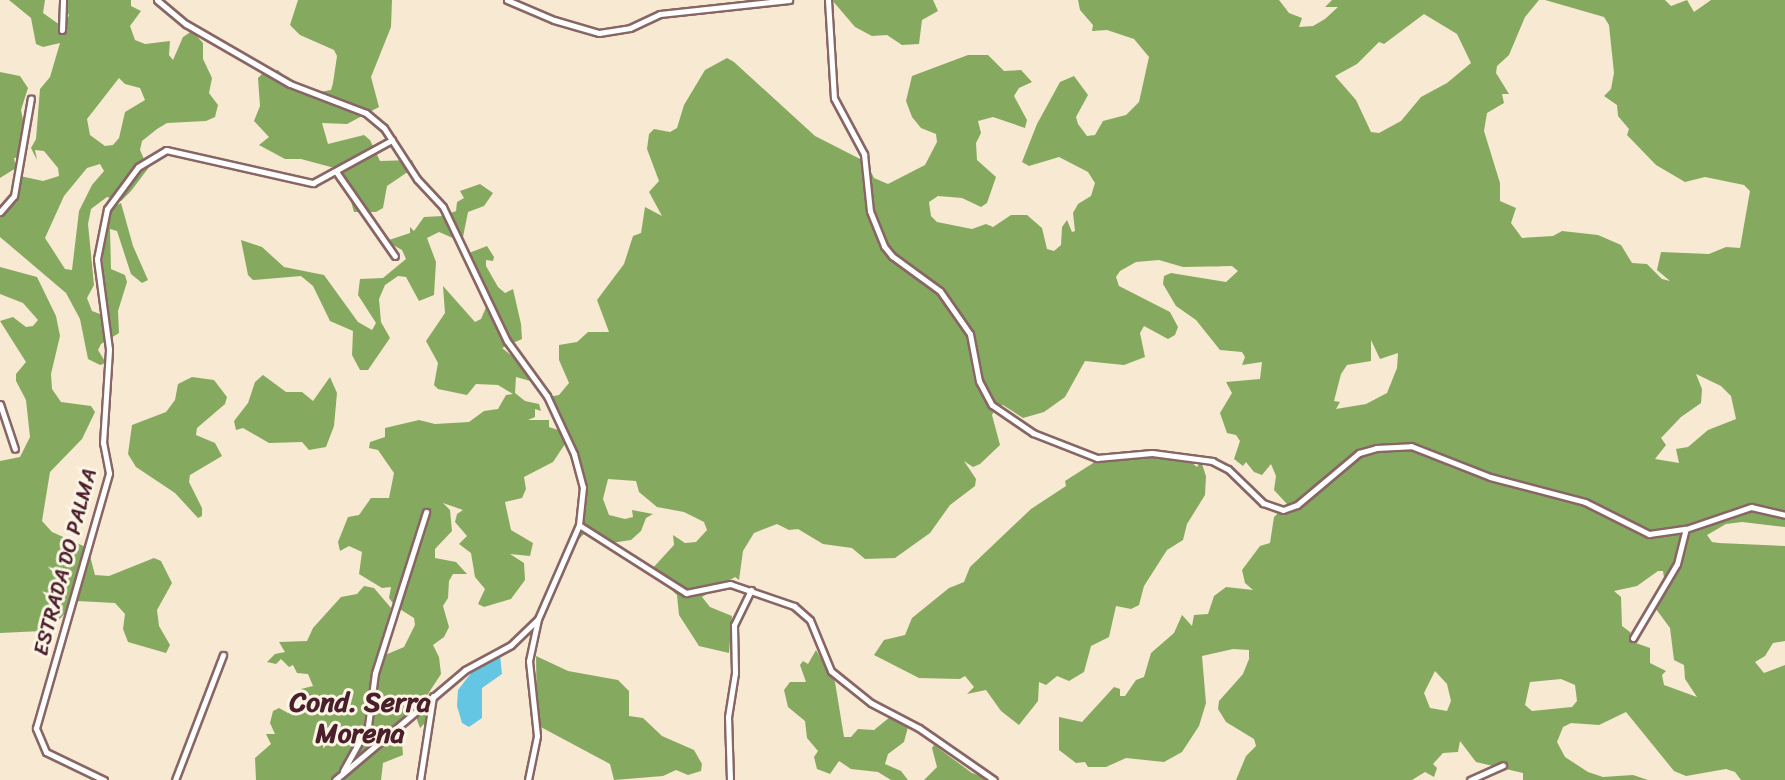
<!DOCTYPE html>
<html>
<head>
<meta charset="utf-8">
<style>
	body { margin:0 }
	#map { position:relative; width:1785px; height:780px; overflow:hidden; background:#f8e9d2; font-family:Sriracha,sans-serif }
	div>[style] { position:absolute }
	.forest>* { inset:0; background:#85aa5f }
	.water>* { inset:0; background:#65c6e3 }
	.roads { filter:drop-shadow(2px 0 #876665) drop-shadow(-2px 0 #876665) drop-shadow(0 2px #876665) drop-shadow(0 -2px #876665) }
	.minor>* { height:5px; margin:-2.5px; padding:0 2.5px; transform-origin:2.5px; border-radius:2.5px; background:#fff }
	span { translate:-50% -50%; white-space:nowrap; text-align:center; line-height:1.15; -webkit-text-stroke:6px #fcf5e5; paint-order:stroke }
	.street-label { font-size:21px; color:#4a1f2b }
	.district-label { font-size:27px; color:#4a1f2b; font-weight:700 }
</style>
</head>
<body>
<div id="map">
	<div class="forest">
		<div style="clip-path:polygon(evenodd,9px 0,45px 0,43px 13px,60px 25px,69px 16px,64px 0,131px 0,131px 6px,141px 11px,130px 26px,135px 40px,145px 44px,170px 41px,169px 55px,173px 60px,183px 37px,192px 31px,203px 43px,203px 59px,212px 78px,209px 93px,218px 105px,215px 117px,206px 121px,167px 123px,157px 129px,142px 141px,140px 150px,144px 159px,157px 151px,156px 158px,131px 191px,121px 201px,107px 197px,91px 209px,88px 224px,94px 285px,87px 298px,92px 311px,100px 314px,104px 308px,102px 239px,109px 209px,121px 203px,133px 246px,148px 280px,142px 283px,131px 274px,117px 231px,110px 229px,111px 269px,125px 275px,127px 282px,118px 311px,119px 333px,101px 344px,98px 350px,106px 363px,100px 365px,88px 359px,80px 319px,66px 293px,0 237px,0 208px,9px 206px,20px 176px,43px 181px,59px 176px,58px 168px,44px 151px,35px 150px,37px 160px,31px 148px,36px 139px,40px 89px,50px 77px,60px 43px,43px 47px,36px 44px,31px 18px,9px 0,119px 78px,125px 84px,140px 88px,145px 100px,125px 112px,119px 138px,113px 145px,105px 146px,90px 135px,87px 119px,119px 78px,9px 0,100px 164px,104px 171px,92px 185px,79px 211px,72px 270px,65px 269px,45px 238px,64px 196px,87px 168px,100px 164px)"></div>
		<div style="clip-path:polygon(298px 0,392px 0,391px 27px,371px 77px,379px 107px,347px 124px,322px 123px,328px 144px,364px 135px,370px 140px,380px 161px,412px 160px,415px 167px,387px 186px,383px 208px,376px 212px,354px 212px,342px 170px,301px 159px,285px 159px,259px 145px,269px 137px,254px 121px,260px 106px,258px 78px,263px 73px,278px 70px,295px 87px,309px 94px,331px 90px,333px 83px,337px 56px,334px 50px,300px 35px,290px 25px)"></div>
		<div style="clip-path:polygon(832px 0,933px 0,938px 11px,922px 20px,919px 44px,902px 45px,887px 35px,872px 36px,855px 27px)"></div>
		<div style="clip-path:polygon(evenodd,1078px 0,1279px 0,1289px 13px,1302px 18px,1299px 27px,1313px 26px,1325px 19px,1338px 7px,1325px 7px,1332px 0,1539px 0,1525px 17px,1509px 55px,1497px 66px,1496px 73px,1509px 94px,1502px 94px,1504px 103px,1487px 113px,1484px 131px,1500px 183px,1500px 201px,1516px 208px,1511px 223px,1522px 238px,1553px 236px,1562px 231px,1598px 235px,1621px 245px,1632px 263px,1647px 264px,1662px 279px,1670px 281px,1657px 270px,1661px 252px,1709px 254px,1726px 247px,1740px 248px,1750px 191px,1744px 185px,1705px 177px,1685px 182px,1656px 165px,1627px 135px,1629px 129px,1618px 116px,1617px 105px,1604px 96px,1611px 89px,1614px 73px,1609px 25px,1604px 17px,1545px 0,1665px 0,1671px 6px,1687px 0,1694px 12px,1711px 0,1785px 0,1785px 527px,1742px 522px,1726px 524px,1707px 535px,1712px 542px,1719px 543px,1785px 546px,1785px 641px,1773px 643px,1765px 656px,1755px 662px,1764px 673px,1785px 665px,1785px 780px,1741px 780px,1735px 772px,1726px 769px,1686px 776px,1674px 771px,1626px 712px,1599px 725px,1571px 723px,1563px 727px,1557px 742px,1565px 757px,1588px 772px,1603px 777px,1633px 775px,1648px 780px,1523px 780px,1523px 773px,1476px 762px,1460px 741px,1458px 752px,1443px 753px,1433px 764px,1437px 768px,1434px 777px,1425px 772px,1412px 780px,1236px 780px,1246px 756px,1256px 746px,1254px 739px,1226px 722px,1218px 709px,1219px 701px,1243px 674px,1249px 659px,1249px 650px,1233px 649px,1202px 656px,1206px 703px,1199px 726px,1182px 752px,1164px 762px,1126px 758px,1106px 767px,1088px 767px,1085px 762px,1076px 763px,1059px 750px,1059px 717px,1082px 722px,1114px 687px,1120px 689px,1120px 696px,1125px 696px,1136px 680px,1144px 677px,1151px 653px,1174px 633px,1182px 615px,1192px 626px,1194px 615px,1208px 614px,1214px 596px,1226px 587px,1253px 590px,1245px 583px,1242px 570px,1260px 546px,1270px 543px,1274px 517px,1287px 504px,1274px 490px,1276px 476px,1271px 464px,1262px 475px,1254px 472px,1246px 462px,1243px 466px,1234px 459px,1240px 441px,1236px 435px,1227px 433px,1220px 413px,1232px 393px,1226px 382px,1260px 379px,1262px 362px,1242px 365px,1245px 357px,1242px 352px,1220px 350px,1196px 320px,1176px 306px,1163px 284px,1164px 276px,1171px 273px,1226px 282px,1238px 271px,1232px 266px,1183px 267px,1159px 260px,1136px 262px,1120px 271px,1116px 277px,1119px 286px,1170px 312px,1178px 327px,1175px 335px,1168px 339px,1144px 326px,1140px 333px,1145px 357px,1124px 365px,1085px 361px,1065px 397px,1044px 412px,1023px 418px,1003px 405px,996px 407px,992px 415px,1000px 445px,980px 464px,973px 467px,964px 461px,976px 479px,975px 486px,950px 505px,930px 533px,895px 558px,865px 559px,852px 548px,823px 544px,798px 529px,789px 530px,777px 524px,754px 533px,743px 551px,739px 580px,735px 577px,702px 597px,710px 607px,732px 616px,729px 653px,699px 646px,679px 615px,677px 595px,651px 570px,674px 545px,673px 535px,685px 543px,696px 542px,707px 530px,704px 522px,684px 512px,657px 507px,639px 492px,636px 481px,608px 479px,603px 499px,609px 515px,625px 519px,633px 517px,632px 510px,653px 514px,646px 518px,641px 531px,631px 540px,611px 543px,584px 534px,568px 550px,578px 519px,580px 479px,569px 439px,546px 401px,548px 397px,559px 395px,569px 383px,559px 360px,559px 345px,577px 342px,588px 332px,609px 332px,597px 300px,624px 264px,633px 236px,641px 233px,645px 207px,662px 216px,649px 192px,659px 181px,647px 149px,649px 134px,654px 129px,670px 132px,677px 128px,684px 105px,705px 70px,727px 58px,734px 62px,815px 136px,866px 162px,874px 178px,888px 184px,925px 165px,937px 142px,936px 134px,921px 128px,912px 117px,906px 101px,912px 76px,968px 55px,988px 55px,1004px 71px,1021px 70px,1032px 82px,1019px 88px,1014px 96px,1027px 120px,1025px 128px,993px 117px,978px 121px,981px 133px,976px 143px,977px 160px,996px 177px,987px 203px,981px 207px,962px 198px,938px 196px,929px 202px,931px 216px,937px 222px,972px 229px,986px 224px,993px 227px,1011px 215px,1027px 215px,1042px 228px,1047px 249px,1054px 251px,1061px 245px,1062px 227px,1067px 220px,1072px 232px,1075px 231px,1073px 213px,1078px 204px,1091px 196px,1095px 183px,1088px 172px,1059px 157px,1029px 166px,1022px 162px,1037px 124px,1060px 82px,1074px 76px,1088px 95px,1076px 117px,1078px 124px,1087px 136px,1095px 135px,1103px 121px,1126px 115px,1139px 102px,1149px 57px,1134px 39px,1107px 30px,1092px 31px,1093px 25px,1080px 10px,1078px 0,1424px 14px,1457px 34px,1471px 63px,1447px 83px,1421px 97px,1401px 121px,1379px 133px,1371px 132px,1356px 100px,1335px 76px,1357px 64px,1379px 42px,1384px 44px,1424px 14px,1078px 0,1371px 340px,1380px 359px,1398px 353px,1397px 368px,1387px 393px,1366px 404px,1336px 409px,1340px 402px,1334px 401px,1341px 374px,1347px 365px,1371px 361px,1371px 340px,1078px 0,1696px 374px,1721px 386px,1731px 396px,1736px 419px,1708px 430px,1688px 447px,1676px 449px,1679px 463px,1655px 459px,1666px 445px,1661px 438px,1681px 417px,1701px 403px,1702px 389px,1696px 374px,1078px 0,1658px 571px,1663px 571px,1665px 584px,1656px 609px,1670px 628px,1674px 660px,1684px 665px,1685px 679px,1697px 697px,1664px 685px,1662px 675px,1666px 671px,1650px 663px,1650px 648px,1633px 642px,1630px 632px,1622px 626px,1621px 597px,1614px 591px,1637px 586px,1658px 571px,1078px 0,1435px 671px,1447px 684px,1451px 701px,1447px 711px,1430px 708px,1424px 693px,1435px 671px,1078px 0,1561px 679px,1575px 685px,1577px 701px,1572px 707px,1532px 711px,1525px 705px,1530px 682px,1561px 679px)"></div>
		<div style="clip-path:polygon(0 72px,20px 76px,28px 88px,21px 110px,25px 130px,20px 157px,14px 158px,16px 168px,0 178px)"></div>
		<div style="clip-path:polygon(480px 184px,493px 193px,484px 206px,468px 212px,462px 242px,439px 232px,427px 238px,436px 262px,434px 295px,419px 301px,406px 277px,398px 276px,385px 285px,379px 299px,381px 322px,390px 338px,368px 370px,360px 370px,352px 355px,353px 331px,330px 321px,313px 286px,301px 276px,253px 280px,248px 275px,241px 240px,262px 247px,284px 267px,324px 275px,358px 322px,372px 330px,376px 323px,358px 295px,360px 279px,383px 278px,406px 259px,402px 250px,386px 241px,410px 233px,410px 227px,414px 231px,424px 217px,443px 216px,456px 211px,457px 202px,464px 198px,460px 191px)"></div>
		<div style="clip-path:polygon(487px 246px,494px 257px,493px 261px,486px 260px,486px 266px,498px 287px,505px 293px,513px 289px,521px 324px,522px 339px,502px 348px,521px 363px,534px 382px,516px 377px,515px 393px,525px 401px,539px 404px,541px 411px,535px 409px,535px 417px,528px 420px,549px 420px,549px 427px,558px 430px,565px 444px,553px 462px,524px 477px,526px 489px,522px 498px,505px 502px,511px 530px,533px 543px,530px 556px,510px 554px,524px 563px,525px 580px,511px 599px,484px 607px,478px 604px,485px 589px,475px 577px,471px 553px,459px 544px,467px 536px,455px 522px,457px 514px,463px 510px,443px 503px,450px 510px,452px 531px,435px 549px,435px 558px,456px 562px,467px 574px,453px 574px,449px 581px,448px 598px,443px 606px,449px 627px,444px 637px,433px 645px,439px 657px,441px 674px,424px 700px,428px 720px,420px 728px,415px 714px,410px 715px,401px 731px,403px 755px,383px 763px,381px 780px,256px 780px,255px 758px,271px 744px,266px 734px,275px 734px,270px 723px,273px 711px,279px 708px,288px 713px,294px 711px,305px 700px,301px 689px,313px 686px,308px 674px,297px 673px,293px 665px,289px 667px,281px 659px,276px 664px,267px 662px,275px 654px,285px 652px,279px 642px,307px 641px,313px 628px,341px 597px,357px 594px,364px 586px,374px 588px,391px 608px,378px 658px,404px 647px,415px 625px,414px 618px,395px 606px,389px 598px,391px 587px,382px 588px,359px 574px,362px 552px,349px 546px,340px 551px,338px 542px,348px 517px,359px 515px,371px 498px,389px 498px,394px 473px,378px 450px,369px 448px,370px 442px,385px 437px,385px 428px,419px 420px,435px 424px,469px 422px,484px 411px,498px 409px,506px 395px,513px 394px,498px 385px,476px 384px,467px 395px,438px 389px,434px 385px,438px 363px,426px 341px,445px 313px,443px 286px,475px 322px,481px 319px,487px 305px,469px 253px)"></div>
		<div style="clip-path:polygon(0 267px,37px 277px,56px 316px,60px 336px,51px 374px,52px 389px,61px 402px,91px 406px,95px 412px,82px 439px,50px 472px,42px 521px,52px 532px,88px 548px,95px 575px,109px 576px,154px 558px,161px 561px,172px 583px,157px 610px,159px 626px,170px 645px,166px 653px,128px 642px,123px 629px,125px 614px,115px 603px,77px 601px,55px 624px,42px 631px,0 633px,0 461px,20px 457px,30px 437px,26px 400px,16px 381px,16px 374px,26px 362px,0 321px,13px 317px,26px 327px,33px 326px,38px 320px,23px 303px,0 294px)"></div>
		<div style="clip-path:polygon(263px 375px,286px 392px,302px 392px,313px 401px,330px 377px,337px 393px,334px 426px,326px 447px,309px 450px,302px 442px,269px 443px,243px 428px,236px 430px,234px 421px,248px 403px,255px 382px)"></div>
		<div style="clip-path:polygon(192px 377px,214px 380px,227px 397px,225px 404px,197px 428px,196px 435px,215px 443px,222px 456px,190px 475px,189px 482px,202px 508px,202px 516px,198px 518px,175px 493px,136px 467px,128px 454px,132px 425px,166px 412px,175px 400px,178px 384px)"></div>
		<div style="clip-path:polygon(1127px 456px,1187px 459px,1197px 467px,1201px 461px,1206px 476px,1205px 495px,1187px 524px,1183px 540px,1167px 550px,1144px 586px,1139px 605px,1131px 609px,1116px 606px,1109px 637px,1091px 646px,1084px 672px,1069px 681px,1057px 676px,1046px 685px,1039px 682px,1038px 701px,1019px 725px,1001px 711px,986px 690px,967px 694px,974px 687px,965px 676px,960px 679px,919px 678px,874px 655px,884px 640px,905px 635px,912px 618px,949px 588px,964px 582px,970px 567px,1031px 509px,1066px 486px,1065px 481px,1101px 458px)"></div>
		<div style="clip-path:polygon(816px 650px,835px 682px,844px 737px,851px 737px,858px 729px,874px 730px,890px 717px,908px 727px,904px 742px,888px 754px,885px 764px,901px 771px,908px 780px,891px 780px,878px 772px,851px 769px,839px 761px,830px 774px,817px 769px,814px 757px,818px 751px,807px 738px,805px 721px,788px 707px,784px 690px,790px 682px,806px 682px,800px 665px,803px 661px,808px 664px)"></div>
		<div style="clip-path:polygon(536px 656px,568px 671px,618px 680px,629px 691px,629px 716px,643px 718px,662px 736px,694px 750px,702px 764px,701px 771px,688px 775px,676px 770px,663px 776px,614px 780px,610px 764px,537px 725px)"></div>
		<div style="clip-path:polygon(934px 745px,972px 773px,994px 780px,924px 780px,937px 767px,932px 748px)"></div>
	</div>
	<div class="water">
		<div style="clip-path:polygon(500px 655px,502px 674px,482px 688px,482px 718px,469px 727px,462px 723px,457px 706px,458px 690px,475px 668px)"></div>
	</div>
	<div class="roads">
		<div class="minor">
			<div style="left:157px;top:0;width:38px;rotate:40deg"></div>
			<div style="left:186px;top:24px;width:120px;rotate:30deg"></div>
			<div style="left:290px;top:84px;width:81px;rotate:20.9deg"></div>
			<div style="left:366px;top:113px;width:23px;rotate:40deg"></div>
			<div style="left:384px;top:128px;width:61px;rotate:57.1deg"></div>
			<div style="left:417px;top:179px;width:38px;rotate:47deg"></div>
			<div style="left:443px;top:207px;width:148px;rotate:64.5deg"></div>
			<div style="left:507px;top:341px;width:68px;rotate:54deg"></div>
			<div style="left:547px;top:396px;width:64px;rotate:65deg"></div>
			<div style="left:574px;top:454px;width:34px;rotate:75deg"></div>
			<div style="left:583px;top:487px;width:38px;rotate:96deg"></div>
			<div style="left:579px;top:525px;width:103px;rotate:113.6deg"></div>
			<div style="left:538px;top:619px;width:43px;rotate:102.1deg"></div>
			<div style="left:529px;top:661px;width:75px;rotate:83.9deg"></div>
			<div style="left:537px;top:736px;width:45px;rotate:101.6deg"></div>
			<div style="left:507px;top:0;width:51px;rotate:23.1deg"></div>
			<div style="left:554px;top:20px;width:47px;rotate:16.1deg"></div>
			<div style="left:599px;top:33px;width:31px;rotate:-9deg"></div>
			<div style="left:630px;top:28px;width:33px;rotate:-25deg"></div>
			<div style="left:660px;top:14px;width:130px;rotate:-6.2deg"></div>
			<div style="left:828px;top:0;width:98px;rotate:86.5deg"></div>
			<div style="left:834px;top:98px;width:64px;rotate:61.8deg"></div>
			<div style="left:864px;top:154px;width:57px;rotate:84deg"></div>
			<div style="left:870px;top:211px;width:38px;rotate:68deg"></div>
			<div style="left:884px;top:246px;width:13px;rotate:51deg"></div>
			<div style="left:892px;top:256px;width:59px;rotate:36.1deg"></div>
			<div style="left:940px;top:291px;width:52px;rotate:55.1deg"></div>
			<div style="left:970px;top:334px;width:48px;rotate:79.2deg"></div>
			<div style="left:979px;top:381px;width:27px;rotate:62deg"></div>
			<div style="left:992px;top:405px;width:50px;rotate:34.3deg"></div>
			<div style="left:1033px;top:433px;width:69px;rotate:21.3deg"></div>
			<div style="left:1097px;top:458px;width:55px;rotate:-5.2deg"></div>
			<div style="left:1152px;top:453px;width:61px;rotate:7.6deg"></div>
			<div style="left:1212px;top:461px;width:18px;rotate:27deg"></div>
			<div style="left:1228px;top:469px;width:49px;rotate:44.2deg"></div>
			<div style="left:1263px;top:503px;width:21px;rotate:19deg"></div>
			<div style="left:1283px;top:510px;width:15px;rotate:-20deg"></div>
			<div style="left:1297px;top:505px;width:81px;rotate:-40deg"></div>
			<div style="left:1359px;top:453px;width:18px;rotate:-16deg"></div>
			<div style="left:1376px;top:448px;width:35px;rotate:-3deg"></div>
			<div style="left:1411px;top:446px;width:85px;rotate:21.4deg"></div>
			<div style="left:1490px;top:477px;width:98px;rotate:14.7deg"></div>
			<div style="left:1585px;top:502px;width:72px;rotate:26.6deg"></div>
			<div style="left:1649px;top:534px;width:37px;rotate:-8deg"></div>
			<div style="left:1686px;top:529px;width:69px;rotate:-18.7deg"></div>
			<div style="left:1751px;top:507px;width:35px;rotate:13deg"></div>
			<div style="left:62px;top:30px;width:30px;rotate:-88deg"></div>
			<div style="left:337px;top:173px;width:101px;rotate:55.1deg"></div>
			<div style="left:0;top:212px;width:21px;rotate:-49deg"></div>
			<div style="left:14px;top:196px;width:99px;rotate:-80.2deg"></div>
			<div style="left:0;top:404px;width:47px;rotate:71.6deg"></div>
			<div style="left:579px;top:525px;width:127px;rotate:32.4deg"></div>
			<div style="left:686px;top:593px;width:45px;rotate:-11.6deg"></div>
			<div style="left:730px;top:584px;width:68px;rotate:19deg"></div>
			<div style="left:794px;top:606px;width:21px;rotate:41deg"></div>
			<div style="left:810px;top:620px;width:55px;rotate:67.6deg"></div>
			<div style="left:831px;top:671px;width:51px;rotate:38.7deg"></div>
			<div style="left:871px;top:703px;width:54px;rotate:27.5deg"></div>
			<div style="left:919px;top:728px;width:91px;rotate:34.7deg"></div>
			<div style="left:1633px;top:638px;width:86px;rotate:-59.3deg"></div>
			<div style="left:1677px;top:564px;width:36px;rotate:-76deg"></div>
			<div style="left:343px;top:771px;width:51px;rotate:-60.9deg"></div>
			<div style="left:368px;top:726px;width:53px;rotate:-82.5deg"></div>
			<div style="left:375px;top:673px;width:169px;rotate:-72.4deg"></div>
			<div style="left:104px;top:780px;width:64px;rotate:-154.2deg"></div>
			<div style="left:46px;top:752px;width:26px;rotate:-113deg"></div>
			<div style="left:36px;top:728px;width:265px;rotate:-74deg"></div>
			<div style="left:109px;top:473px;width:31px;rotate:-101deg"></div>
			<div style="left:103px;top:443px;width:94px;rotate:-86.3deg"></div>
			<div style="left:109px;top:349px;width:91px;rotate:-97.6deg"></div>
			<div style="left:97px;top:259px;width:51px;rotate:-78.7deg"></div>
			<div style="left:107px;top:209px;width:52px;rotate:-53.6deg"></div>
			<div style="left:138px;top:167px;width:33px;rotate:-31deg"></div>
			<div style="left:166px;top:150px;width:151px;rotate:12.7deg"></div>
			<div style="left:313px;top:183px;width:90px;rotate:-28.6deg"></div>
			<div style="left:175px;top:780px;width:134px;rotate:-69deg"></div>
			<div style="left:335px;top:780px;width:170px;rotate:-40.2deg"></div>
			<div style="left:465px;top:670px;width:52px;rotate:-28.5deg"></div>
			<div style="left:511px;top:645px;width:36px;rotate:-44deg"></div>
			<div style="left:420px;top:780px;width:85px;rotate:-81.2deg"></div>
			<div style="left:730px;top:780px;width:63px;rotate:-91.8deg"></div>
			<div style="left:728px;top:717px;width:45px;rotate:-81deg"></div>
			<div style="left:735px;top:673px;width:48px;rotate:-91.2deg"></div>
			<div style="left:734px;top:625px;width:39px;rotate:-64deg"></div>
			<div style="left:1470px;top:780px;width:36px;rotate:-24deg"></div>
		</div>
	</div>
	<div class="street-label">
		<span style="left:65px;top:562px;rotate:-75deg">ESTRADA DO PALMA</span>
	</div>
	<div class="district-label">
		<span style="left:360px;top:718px">Cond. Serra<br>Morena</span>
	</div>
</div>
</body>
</html>
